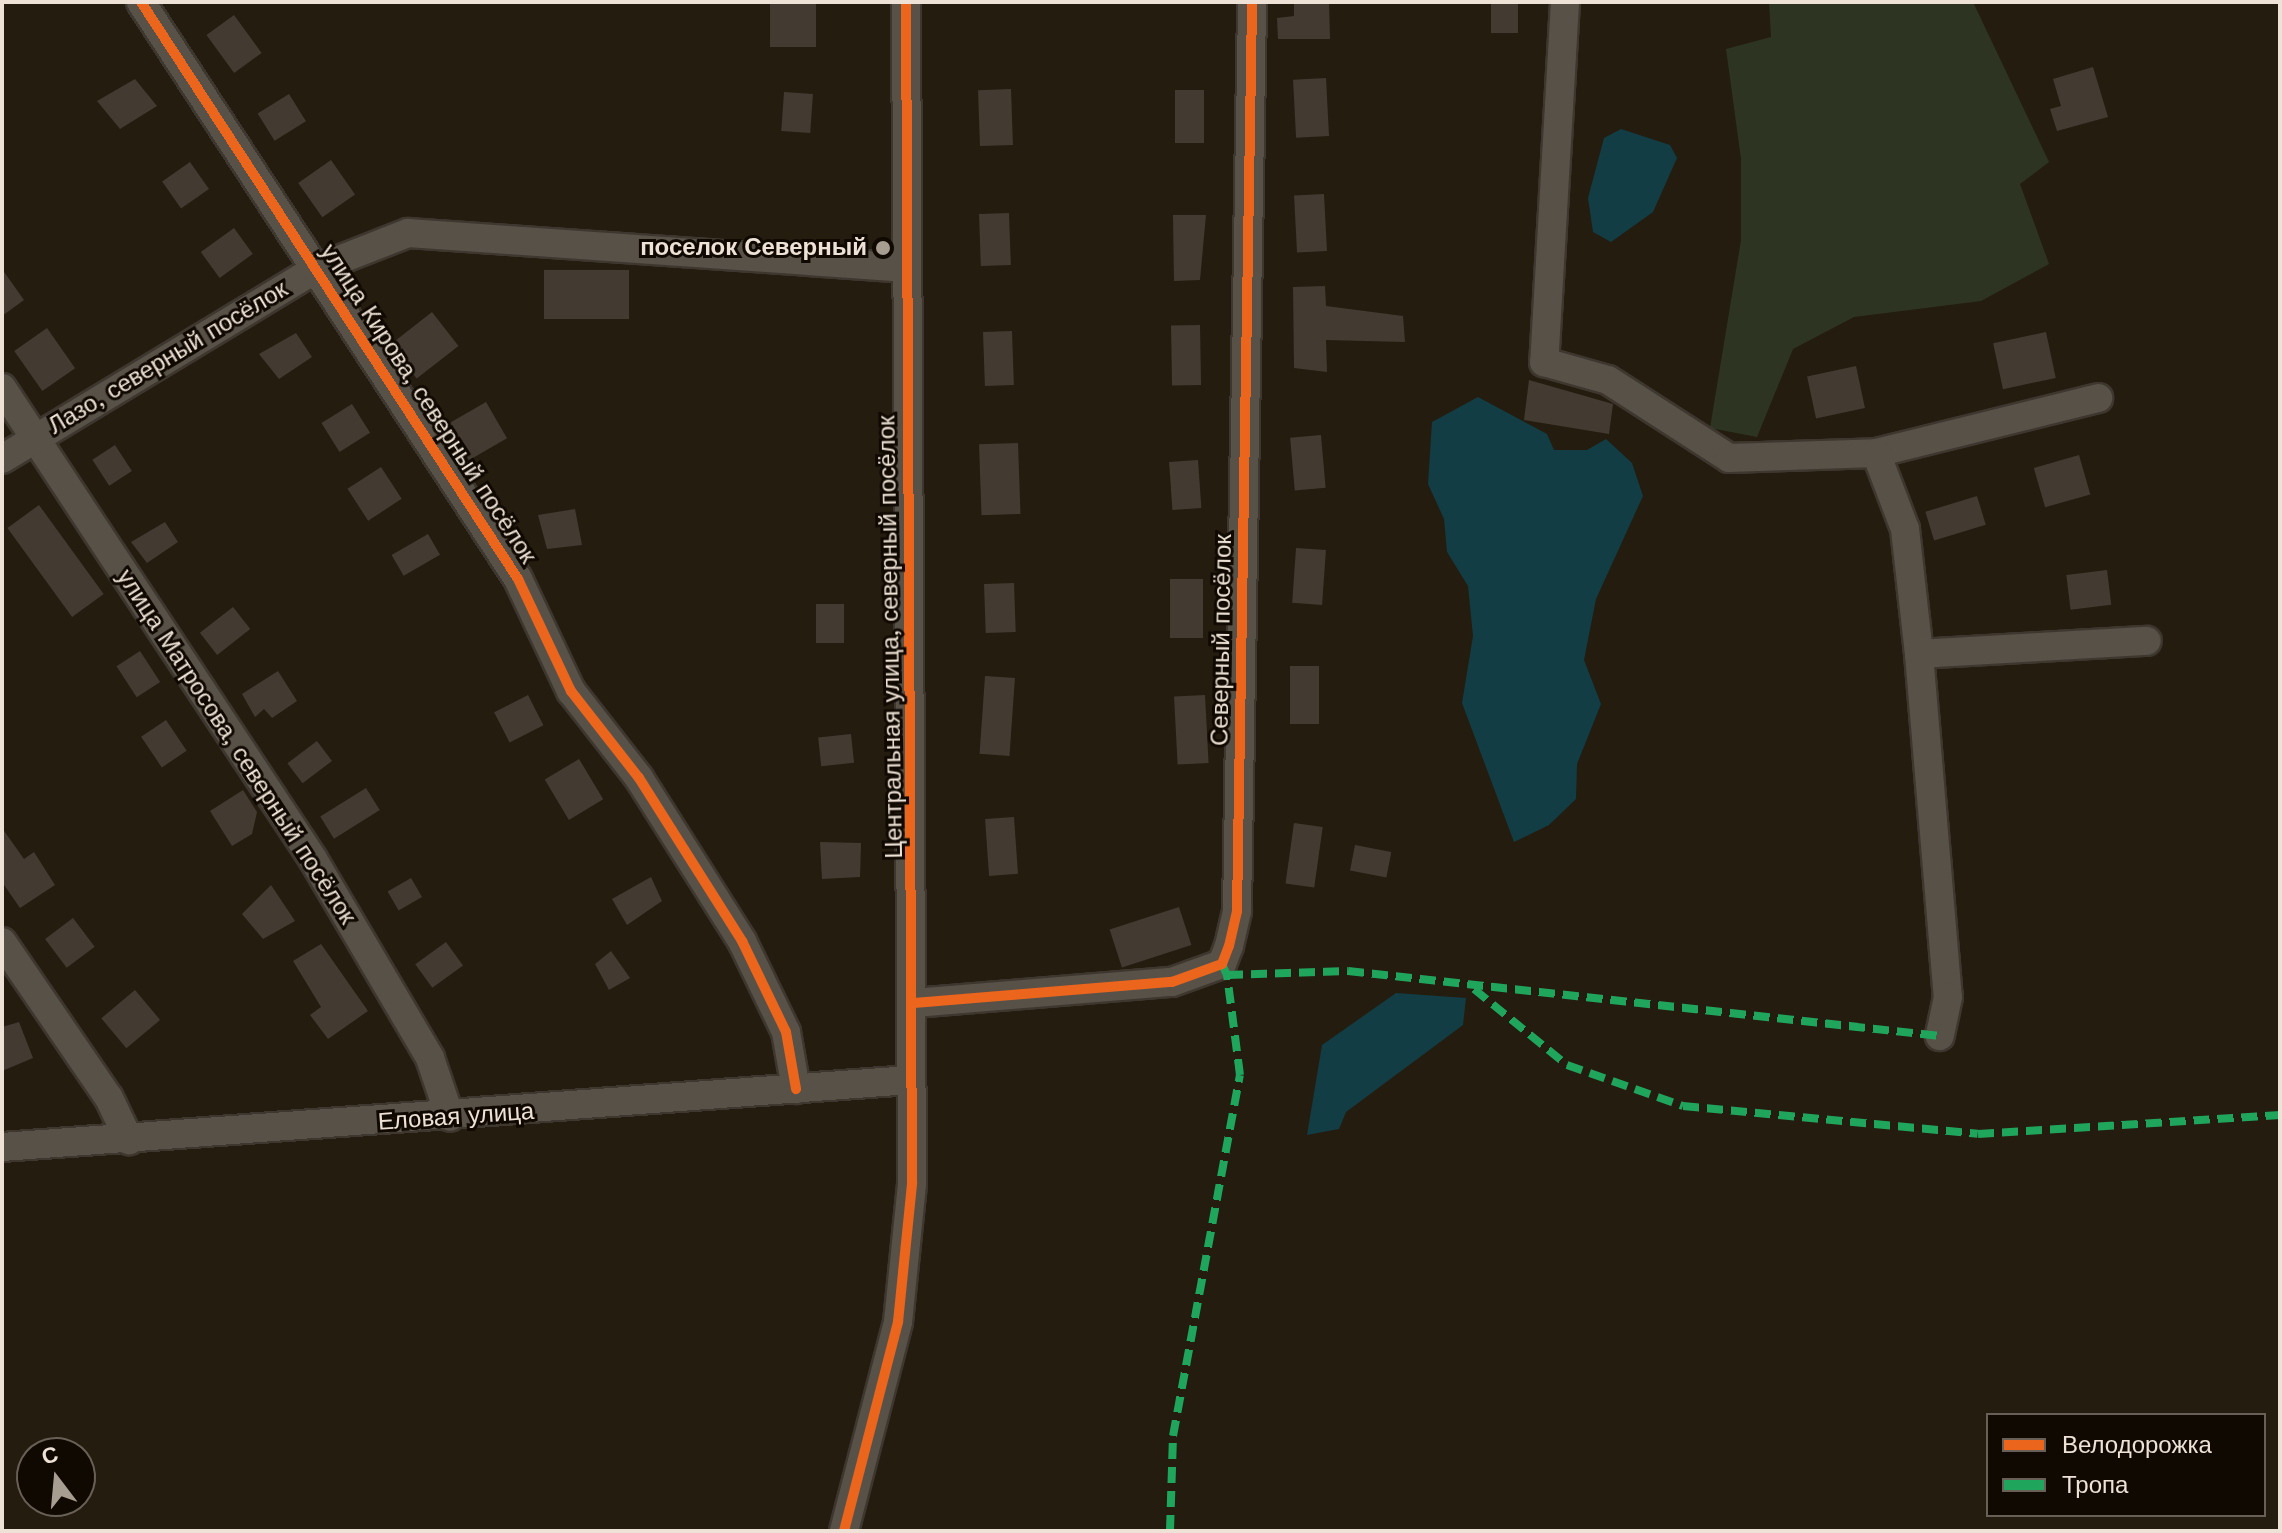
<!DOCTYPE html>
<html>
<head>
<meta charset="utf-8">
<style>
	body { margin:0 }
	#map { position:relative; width:2282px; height:1533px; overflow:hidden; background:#241c0f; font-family:"Work Sans",sans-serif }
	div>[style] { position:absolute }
	.green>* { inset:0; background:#2d3522 }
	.water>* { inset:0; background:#123d44 }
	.building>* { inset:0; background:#433a32; transform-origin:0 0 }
	.roads { filter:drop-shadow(2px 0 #3e372f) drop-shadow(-2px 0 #3e372f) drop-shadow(0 2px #3e372f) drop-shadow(0 -2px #3e372f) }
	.minor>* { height:28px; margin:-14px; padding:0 14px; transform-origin:14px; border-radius:14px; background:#585148 }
	.quiet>* { height:8px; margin-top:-4px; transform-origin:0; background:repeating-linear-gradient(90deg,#20a55d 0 16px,transparent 0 24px) }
	.cycleway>* { height:10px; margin:-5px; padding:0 5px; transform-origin:5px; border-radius:5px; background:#eb651d }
	.dots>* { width:22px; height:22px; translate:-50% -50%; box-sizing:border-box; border:4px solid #100902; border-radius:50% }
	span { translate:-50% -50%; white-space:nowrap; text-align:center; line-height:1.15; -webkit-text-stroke:6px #100902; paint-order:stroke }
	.poi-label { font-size:24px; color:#ede2d5; font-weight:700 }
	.right { translate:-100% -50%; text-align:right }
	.street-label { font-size:24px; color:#ede2d5 }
	.frame { position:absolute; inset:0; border:4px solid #ede2d5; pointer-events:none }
	.legend { position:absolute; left:1986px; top:1413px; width:280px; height:104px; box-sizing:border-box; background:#100902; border:2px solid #686056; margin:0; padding:10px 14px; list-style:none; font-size:24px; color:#ede2d5 }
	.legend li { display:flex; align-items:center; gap:16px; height:40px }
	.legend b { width:40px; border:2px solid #686056 }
	.north { position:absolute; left:16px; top:1437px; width:80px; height:80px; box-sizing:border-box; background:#100902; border:2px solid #686056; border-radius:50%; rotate:344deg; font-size:22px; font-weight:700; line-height:32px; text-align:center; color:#ede2d5 }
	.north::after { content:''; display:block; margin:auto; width:28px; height:36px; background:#a79d90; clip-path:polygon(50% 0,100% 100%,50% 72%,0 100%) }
</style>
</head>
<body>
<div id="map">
	<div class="green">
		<div style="clip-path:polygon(1769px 2px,1973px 2px,2049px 162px,2020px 184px,2049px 264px,1981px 301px,1854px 317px,1793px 349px,1757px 437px,1710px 428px,1741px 240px,1741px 159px,1726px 49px,1771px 37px)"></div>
	</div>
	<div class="water">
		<div style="clip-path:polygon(1621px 129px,1670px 145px,1677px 158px,1653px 212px,1611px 242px,1593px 232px,1588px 198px,1604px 138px)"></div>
		<div style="clip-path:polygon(1478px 397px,1547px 434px,1554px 450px,1587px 450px,1606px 439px,1632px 463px,1643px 496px,1596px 599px,1584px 660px,1601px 704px,1577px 764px,1576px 799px,1549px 825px,1514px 842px,1462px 703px,1473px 636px,1468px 586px,1447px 552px,1444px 519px,1428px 484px,1432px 422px)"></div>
		<div style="clip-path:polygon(1396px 993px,1466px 998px,1463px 1025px,1346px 1112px,1339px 1129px,1307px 1135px,1322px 1045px)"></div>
	</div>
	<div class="building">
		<div style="left:770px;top:2px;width:46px;height:45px"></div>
		<div style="clip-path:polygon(1294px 2px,1329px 2px,1330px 39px,1278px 39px,1277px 18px,1294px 16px)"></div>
		<div style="left:1491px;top:2px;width:27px;height:31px"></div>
		<div style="left:234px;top:15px;width:47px;height:34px;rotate:54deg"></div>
		<div style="clip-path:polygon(2093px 67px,2108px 117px,2057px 131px,2050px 109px,2061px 106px,2053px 79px)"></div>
		<div style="left:1326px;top:78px;width:58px;height:33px;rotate:87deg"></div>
		<div style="clip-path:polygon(135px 79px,157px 106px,120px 129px,97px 101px)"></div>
		<div style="left:1011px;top:89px;width:56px;height:33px;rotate:88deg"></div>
		<div style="left:1175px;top:90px;width:29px;height:53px"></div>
		<div style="left:784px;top:92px;width:29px;height:39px;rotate:4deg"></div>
		<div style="left:289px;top:94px;width:32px;height:37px;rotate:58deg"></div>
		<div style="left:331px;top:160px;width:42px;height:40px;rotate:55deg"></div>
		<div style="left:190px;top:162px;width:33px;height:34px;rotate:55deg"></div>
		<div style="left:1324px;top:194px;width:57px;height:30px;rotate:87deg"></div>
		<div style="left:1009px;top:213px;width:52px;height:30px;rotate:88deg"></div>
		<div style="clip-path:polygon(1173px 215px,1206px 215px,1200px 280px,1174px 281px)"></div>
		<div style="left:234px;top:228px;width:32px;height:41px;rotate:54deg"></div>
		<div style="clip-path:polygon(2px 269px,24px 300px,2px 316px)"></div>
		<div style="left:629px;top:270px;width:49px;height:85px;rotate:90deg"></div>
		<div style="clip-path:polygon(1325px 286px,1326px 306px,1403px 316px,1405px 342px,1326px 340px,1327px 372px,1294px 368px,1293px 287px)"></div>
		<div style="left:432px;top:312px;width:43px;height:53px;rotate:52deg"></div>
		<div style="left:1200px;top:325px;width:60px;height:29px;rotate:89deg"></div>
		<div style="left:47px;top:328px;width:49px;height:40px;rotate:55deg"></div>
		<div style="left:1012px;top:331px;width:54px;height:29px;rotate:88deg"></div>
		<div style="left:2046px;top:332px;width:47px;height:54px;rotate:78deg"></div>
		<div style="clip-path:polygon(296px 333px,312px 357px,279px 379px,259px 354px)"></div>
		<div style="left:1856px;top:366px;width:43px;height:50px;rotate:78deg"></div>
		<div style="clip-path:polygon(1529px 380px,1613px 404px,1609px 434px,1524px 420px)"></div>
		<div style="left:486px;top:402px;width:42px;height:44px;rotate:60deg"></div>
		<div style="left:352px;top:404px;width:34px;height:36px;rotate:58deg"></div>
		<div style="left:1321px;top:435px;width:53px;height:31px;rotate:85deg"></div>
		<div style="left:1018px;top:443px;width:71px;height:39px;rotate:88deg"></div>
		<div style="left:115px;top:445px;width:31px;height:27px;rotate:57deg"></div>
		<div style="left:2079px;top:455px;width:41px;height:47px;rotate:74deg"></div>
		<div style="left:1198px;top:460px;width:48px;height:29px;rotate:86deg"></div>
		<div style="left:381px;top:467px;width:38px;height:40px;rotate:57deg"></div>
		<div style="left:1977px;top:496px;width:30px;height:54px;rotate:73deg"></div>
		<div style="left:39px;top:505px;width:110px;height:39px;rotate:54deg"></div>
		<div style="clip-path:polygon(575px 509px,582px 545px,547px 549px,538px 515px)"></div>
		<div style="clip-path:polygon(165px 522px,178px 542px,147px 563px,131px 542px)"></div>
		<div style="left:428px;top:534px;width:24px;height:42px;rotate:60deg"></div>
		<div style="left:1296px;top:548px;width:30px;height:55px;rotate:4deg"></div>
		<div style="left:2107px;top:570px;width:35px;height:41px;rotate:83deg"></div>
		<div style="left:1170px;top:579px;width:33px;height:59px"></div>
		<div style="left:1014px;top:583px;width:49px;height:30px;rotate:88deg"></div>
		<div style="left:844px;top:604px;width:39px;height:28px;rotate:90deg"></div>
		<div style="left:233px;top:607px;width:28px;height:42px;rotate:52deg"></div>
		<div style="left:140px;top:651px;width:37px;height:28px;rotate:57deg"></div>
		<div style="left:1290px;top:666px;width:29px;height:58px"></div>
		<div style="clip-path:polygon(278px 671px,297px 701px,272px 718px,264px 709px,255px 717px,242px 694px)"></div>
		<div style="left:985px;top:676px;width:30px;height:78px;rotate:4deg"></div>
		<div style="left:528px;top:695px;width:34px;height:38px;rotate:63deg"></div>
		<div style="left:1205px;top:695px;width:68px;height:31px;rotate:87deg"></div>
		<div style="left:166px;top:720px;width:37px;height:30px;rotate:56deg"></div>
		<div style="left:851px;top:734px;width:29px;height:33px;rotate:84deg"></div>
		<div style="left:317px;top:741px;width:25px;height:37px;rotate:53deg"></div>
		<div style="left:579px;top:759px;width:47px;height:40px;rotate:59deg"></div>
		<div style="left:366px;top:788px;width:26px;height:54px;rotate:58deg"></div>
		<div style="clip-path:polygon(243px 790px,257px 812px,252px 834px,232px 846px,210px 811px)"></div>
		<div style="left:1014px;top:817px;width:57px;height:29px;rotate:86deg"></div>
		<div style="left:1294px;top:823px;width:29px;height:61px;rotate:8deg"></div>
		<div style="clip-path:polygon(2px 828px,24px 859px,34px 852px,55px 885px,20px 908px,2px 882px)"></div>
		<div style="clip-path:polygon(820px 842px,861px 843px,860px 877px,822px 879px)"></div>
		<div style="left:1355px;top:845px;width:37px;height:26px;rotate:11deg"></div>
		<div style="clip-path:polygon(651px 877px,662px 901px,627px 925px,612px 899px)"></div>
		<div style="left:411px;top:878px;width:22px;height:27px;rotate:60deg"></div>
		<div style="clip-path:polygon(271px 885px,295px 921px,263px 939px,242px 914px)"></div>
		<div style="left:1179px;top:907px;width:40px;height:73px;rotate:72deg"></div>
		<div style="left:73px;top:918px;width:36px;height:35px;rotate:53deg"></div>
		<div style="left:446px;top:942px;width:29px;height:38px;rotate:54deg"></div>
		<div style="clip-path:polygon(321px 944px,368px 1011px,328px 1039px,310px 1015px,321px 1007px,293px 961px)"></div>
		<div style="clip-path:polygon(611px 951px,630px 978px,609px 990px,595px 964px)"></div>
		<div style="left:135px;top:990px;width:39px;height:44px;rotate:50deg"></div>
		<div style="clip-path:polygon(19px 1022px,33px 1058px,2px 1071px,2px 1027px)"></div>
	</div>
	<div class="roads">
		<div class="minor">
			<div style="left:141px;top:2px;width:689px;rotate:56.84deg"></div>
			<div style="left:518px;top:579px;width:124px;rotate:64.7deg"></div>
			<div style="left:571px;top:691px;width:110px;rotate:52deg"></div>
			<div style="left:639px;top:778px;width:193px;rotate:57.7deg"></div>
			<div style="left:742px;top:941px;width:101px;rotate:64.2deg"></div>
			<div style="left:786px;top:1032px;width:58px;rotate:80deg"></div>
			<div style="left:1565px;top:2px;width:361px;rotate:93.3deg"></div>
			<div style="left:1544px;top:362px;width:66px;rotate:15.7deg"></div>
			<div style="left:1608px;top:380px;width:144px;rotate:32.8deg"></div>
			<div style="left:1729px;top:458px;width:147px;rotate:-1.9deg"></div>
			<div style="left:1876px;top:453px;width:229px;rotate:-13.9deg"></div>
			<div style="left:2px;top:388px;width:564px;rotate:56.56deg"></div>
			<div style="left:313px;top:859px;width:231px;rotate:59.5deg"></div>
			<div style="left:430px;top:1058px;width:62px;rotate:71.3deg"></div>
			<div style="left:1876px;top:453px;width:81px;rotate:69.1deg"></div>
			<div style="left:1905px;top:529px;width:126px;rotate:83.6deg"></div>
			<div style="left:1919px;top:654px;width:344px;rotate:85.2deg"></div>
			<div style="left:1948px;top:997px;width:40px;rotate:102deg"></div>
			<div style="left:2px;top:459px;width:367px;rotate:-31.2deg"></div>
			<div style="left:316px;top:269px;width:99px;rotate:-21.4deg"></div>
			<div style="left:408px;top:233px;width:497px;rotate:4deg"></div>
			<div style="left:1919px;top:654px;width:228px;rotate:-3.3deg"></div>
			<div style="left:2px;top:942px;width:189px;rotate:55.6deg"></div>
			<div style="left:109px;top:1098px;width:47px;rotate:64.5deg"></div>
			<div style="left:914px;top:1003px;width:259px;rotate:-4.7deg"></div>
			<div style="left:1172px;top:982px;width:53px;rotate:-19.8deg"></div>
			<div style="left:1222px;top:964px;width:19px;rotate:-69deg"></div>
			<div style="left:1229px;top:946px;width:36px;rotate:-77deg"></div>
			<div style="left:1237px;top:911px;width:909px;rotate:-89.05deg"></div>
			<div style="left:2px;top:1147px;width:910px;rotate:-4.22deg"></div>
			<div style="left:844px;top:1531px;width:216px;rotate:-75.5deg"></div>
			<div style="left:898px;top:1322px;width:139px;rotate:-84.2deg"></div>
			<div style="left:912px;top:1184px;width:1182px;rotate:-90.29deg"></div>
		</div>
	</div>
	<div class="quiet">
		<div style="left:1222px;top:964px;width:12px;rotate:66deg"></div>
		<div style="left:1227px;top:975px;width:121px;rotate:-1.9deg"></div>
		<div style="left:1348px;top:971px;width:596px;rotate:6.27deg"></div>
		<div style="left:1474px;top:989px;width:120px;rotate:39.3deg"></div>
		<div style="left:1567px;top:1065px;width:123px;rotate:19.5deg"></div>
		<div style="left:1683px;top:1106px;width:296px;rotate:5.4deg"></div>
		<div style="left:1978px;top:1134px;width:303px;rotate:-3.6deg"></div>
		<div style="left:1170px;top:1531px;width:95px;rotate:-88.2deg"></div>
		<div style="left:1173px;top:1436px;width:367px;rotate:-79.5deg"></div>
		<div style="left:1240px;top:1075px;width:101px;rotate:-97.4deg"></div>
	</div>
	<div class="cycleway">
		<div style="left:141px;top:2px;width:689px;rotate:56.84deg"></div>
		<div style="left:518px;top:579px;width:124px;rotate:64.7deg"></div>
		<div style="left:571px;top:691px;width:110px;rotate:52deg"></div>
		<div style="left:639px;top:778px;width:193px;rotate:57.7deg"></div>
		<div style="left:742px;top:941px;width:101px;rotate:64.2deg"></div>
		<div style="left:786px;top:1032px;width:58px;rotate:80deg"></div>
		<div style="left:914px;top:1003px;width:259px;rotate:-4.7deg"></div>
		<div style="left:1172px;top:982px;width:53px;rotate:-19.8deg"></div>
		<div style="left:1222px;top:964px;width:19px;rotate:-69deg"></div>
		<div style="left:1229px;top:946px;width:36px;rotate:-77deg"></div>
		<div style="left:1237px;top:911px;width:909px;rotate:-89.05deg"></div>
		<div style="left:844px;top:1531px;width:216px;rotate:-75.5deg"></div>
		<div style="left:898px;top:1322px;width:139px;rotate:-84.2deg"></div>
		<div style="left:912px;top:1184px;width:1182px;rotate:-90.29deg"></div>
	</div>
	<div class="dots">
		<div style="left:883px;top:248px;background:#a79d90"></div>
	</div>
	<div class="poi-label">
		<span class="right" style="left:867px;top:248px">поселок Северный</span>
	</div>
	<div class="street-label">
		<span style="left:168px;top:358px;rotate:-31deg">Лазо, северный посёлок</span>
		<span style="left:428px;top:404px;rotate:57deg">улица Кирова, северный посёлок</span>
		<span style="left:891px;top:637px;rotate:-91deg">Центральная улица, северный посёлок</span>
		<span style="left:1222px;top:640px;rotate:-89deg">Северный посёлок</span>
		<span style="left:236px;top:747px;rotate:57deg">улица Матросова, северный посёлок</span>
		<span style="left:456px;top:1117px;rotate:-4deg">Еловая улица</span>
	</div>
	<div class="frame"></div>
	<ul class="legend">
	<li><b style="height:10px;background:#eb651d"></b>Велодорожка</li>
	<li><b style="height:10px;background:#20a55d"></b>Тропа</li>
	</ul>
	<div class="north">С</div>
</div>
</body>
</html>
